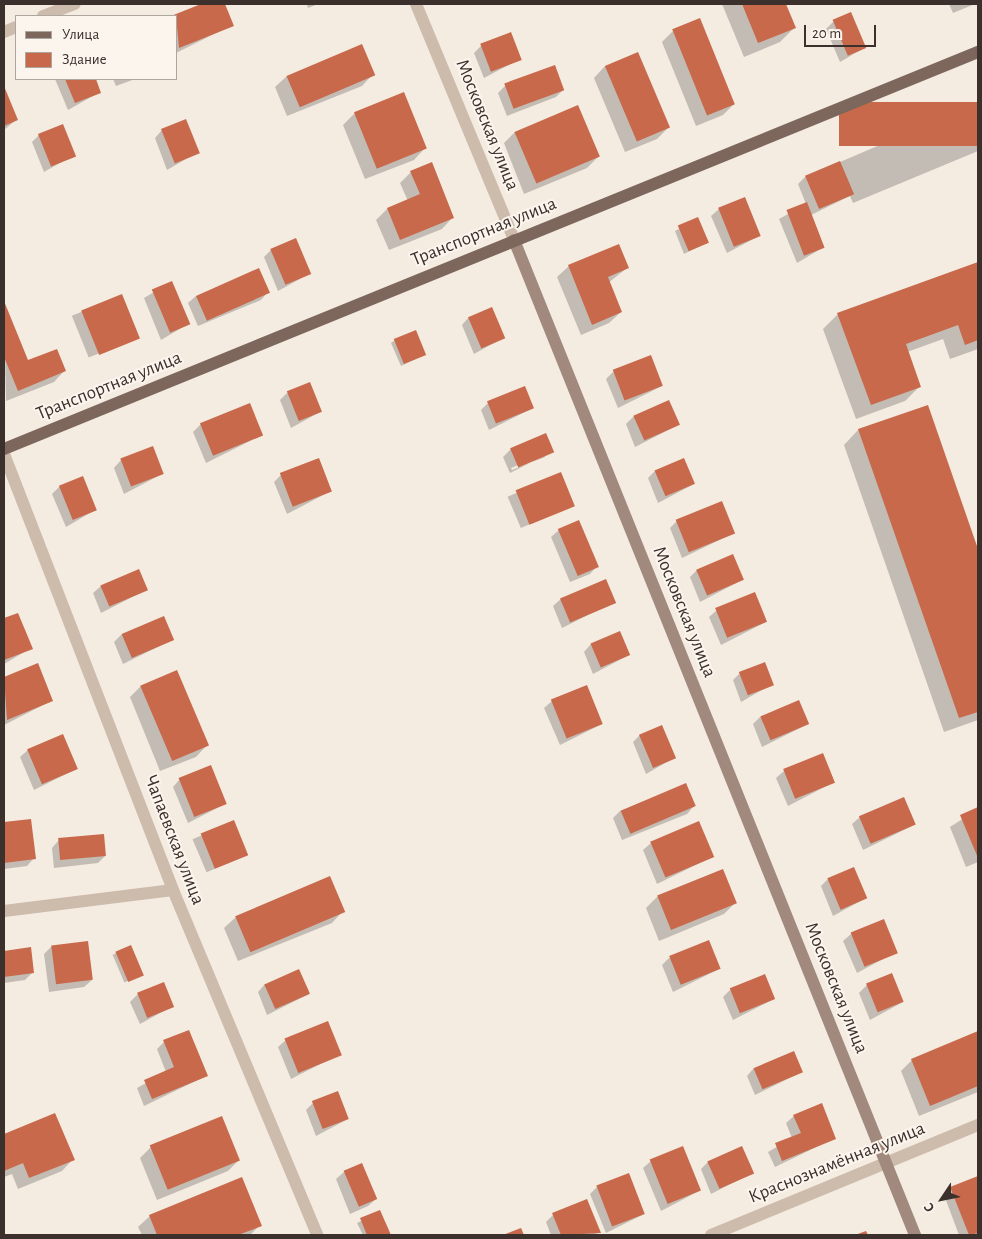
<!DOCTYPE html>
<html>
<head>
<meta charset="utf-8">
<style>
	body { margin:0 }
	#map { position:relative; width:982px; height:1239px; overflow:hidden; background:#f4ebe1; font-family:"Alegreya Sans",sans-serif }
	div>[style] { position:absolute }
	.shadow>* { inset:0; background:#0003; transform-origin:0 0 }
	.building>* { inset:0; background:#c8694b; transform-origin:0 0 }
	.minor>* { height:12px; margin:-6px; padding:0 6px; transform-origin:6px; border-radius:6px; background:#cdbbac }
	.tertiary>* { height:12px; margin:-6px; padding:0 6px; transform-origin:6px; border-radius:6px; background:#cdbbac }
	.secondary>* { height:12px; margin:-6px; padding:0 6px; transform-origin:6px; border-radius:6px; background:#a18a7d }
	.primary>* { height:12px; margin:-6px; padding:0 6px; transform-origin:6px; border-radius:6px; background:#7d675c }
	span { translate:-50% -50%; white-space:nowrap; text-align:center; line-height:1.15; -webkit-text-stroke:4px #fbf5ee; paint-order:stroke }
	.street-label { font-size:19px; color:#3b302b }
	.frame { position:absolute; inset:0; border:5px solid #3b302b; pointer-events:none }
	.legend { position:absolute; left:15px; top:15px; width:162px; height:65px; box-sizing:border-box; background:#fbf5ee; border:1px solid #aea6a0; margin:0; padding:6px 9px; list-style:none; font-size:15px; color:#3b302b }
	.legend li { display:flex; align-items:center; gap:10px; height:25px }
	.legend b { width:25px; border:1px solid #aea6a0 }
	.north { position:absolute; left:917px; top:1174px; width:50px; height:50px; -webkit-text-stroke:4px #fbf5ee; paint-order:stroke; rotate:236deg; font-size:14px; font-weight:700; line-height:20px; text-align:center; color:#3b302b }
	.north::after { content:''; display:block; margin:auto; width:18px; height:22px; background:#3b302b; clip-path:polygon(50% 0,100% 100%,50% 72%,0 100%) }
	.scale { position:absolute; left:804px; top:25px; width:72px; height:22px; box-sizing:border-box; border:2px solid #3b302b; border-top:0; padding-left:6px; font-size:15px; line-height:18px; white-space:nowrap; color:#3b302b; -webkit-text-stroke:4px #fbf5ee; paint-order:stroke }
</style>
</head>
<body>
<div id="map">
	<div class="shadow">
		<div style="clip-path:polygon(205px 4px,224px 4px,232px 25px,176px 53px,174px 16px)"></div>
		<div style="clip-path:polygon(307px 4px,318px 4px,308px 8px)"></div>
		<div style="clip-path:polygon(722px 4px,785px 4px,795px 27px,780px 42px,744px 57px)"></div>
		<div style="clip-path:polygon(949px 4px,975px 4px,953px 13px)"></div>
		<div style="clip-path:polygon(834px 21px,864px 48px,840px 62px,826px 29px)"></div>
		<div style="clip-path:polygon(673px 31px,734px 104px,723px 115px,696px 126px,662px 42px)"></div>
		<div style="clip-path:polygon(481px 46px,520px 59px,484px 78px,474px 53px)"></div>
		<div style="clip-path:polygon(605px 66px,668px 128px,657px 139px,625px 152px,594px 78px)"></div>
		<div style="clip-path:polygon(554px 67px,563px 90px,556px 97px,507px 116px,498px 93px,505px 86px)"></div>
		<div style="clip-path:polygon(373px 74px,362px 86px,287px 116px,275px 87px,287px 76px)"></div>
		<div style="clip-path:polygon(55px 79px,94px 79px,100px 92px,68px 110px)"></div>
		<div style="clip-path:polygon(113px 79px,135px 79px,116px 86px)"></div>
		<div style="clip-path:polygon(4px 89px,16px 120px,4px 130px)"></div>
		<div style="clip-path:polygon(403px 94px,425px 148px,414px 160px,365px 179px,343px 125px,354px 114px)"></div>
		<div style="clip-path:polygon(978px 103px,978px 151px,853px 203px,850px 196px,811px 215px,824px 247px,797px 263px,779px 219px,806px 204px,798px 184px,805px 177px)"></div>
		<div style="clip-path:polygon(162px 130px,198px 152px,167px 170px,155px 138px)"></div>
		<div style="clip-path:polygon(515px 132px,598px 157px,587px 168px,524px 194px,504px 143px)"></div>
		<div style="clip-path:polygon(39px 135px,74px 155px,44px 172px,32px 142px)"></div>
		<div style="clip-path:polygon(411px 172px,453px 217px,442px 229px,389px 250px,376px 220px,387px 209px,408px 201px,400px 183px)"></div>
		<div style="clip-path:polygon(719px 209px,759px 236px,727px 253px,711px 216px)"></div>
		<div style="clip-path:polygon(698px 219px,708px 242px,684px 254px,675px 231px)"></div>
		<div style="clip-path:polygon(271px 250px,309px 274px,278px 291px,264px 257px)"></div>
		<div style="clip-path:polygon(978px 263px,978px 349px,950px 359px,943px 339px,907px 352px,920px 386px,905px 401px,856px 419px,823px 329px,838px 314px)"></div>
		<div style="clip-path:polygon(569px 266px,627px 268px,608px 283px,621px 312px,609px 323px,581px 335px,557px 277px)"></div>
		<div style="clip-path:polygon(171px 282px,188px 324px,161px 340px,144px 298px)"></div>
		<div style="clip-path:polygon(268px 292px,261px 300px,198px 326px,188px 303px,196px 296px)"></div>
		<div style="left:121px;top:296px;width:45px;height:53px;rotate:68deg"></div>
		<div style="clip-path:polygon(4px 305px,28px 362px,65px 370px,54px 382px,6px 401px)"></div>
		<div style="clip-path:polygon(469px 317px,503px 338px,474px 354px,462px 325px)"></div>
		<div style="clip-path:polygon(395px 340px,424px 355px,401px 366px,391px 343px)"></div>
		<div style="clip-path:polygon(613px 372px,662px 386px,618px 408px,606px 379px)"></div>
		<div style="clip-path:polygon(287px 393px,320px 412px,291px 428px,280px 400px)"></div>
		<div style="clip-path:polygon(488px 403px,533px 408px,489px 430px,481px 410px)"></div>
		<div style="clip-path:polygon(927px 407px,978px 553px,978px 720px,944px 732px,844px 445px,858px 430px)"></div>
		<div style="clip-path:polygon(634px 416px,678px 425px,635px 447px,626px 424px)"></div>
		<div style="clip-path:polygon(201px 424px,262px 435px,206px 463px,193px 432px)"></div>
		<div style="clip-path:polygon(evenodd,511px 449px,552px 452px,510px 473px,503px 457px,511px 449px,545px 454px,545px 457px,512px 470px,511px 468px,545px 454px)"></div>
		<div style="clip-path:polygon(121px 460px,162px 474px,124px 494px,114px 468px)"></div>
		<div style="clip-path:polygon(655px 471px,694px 484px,658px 503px,648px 478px)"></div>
		<div style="left:561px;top:474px;width:34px;height:58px;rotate:67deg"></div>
		<div style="clip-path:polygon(281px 475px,331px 491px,287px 514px,274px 482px)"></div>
		<div style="clip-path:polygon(60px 486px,95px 510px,66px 527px,52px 494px)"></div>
		<div style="clip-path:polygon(677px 521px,734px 533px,682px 558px,670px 528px)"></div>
		<div style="clip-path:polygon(559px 530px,597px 566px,590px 574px,570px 582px,551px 537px)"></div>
		<div style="clip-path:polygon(697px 570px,742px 580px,700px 602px,690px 577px)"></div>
		<div style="clip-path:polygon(101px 586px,146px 590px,101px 613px,93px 593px)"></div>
		<div style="clip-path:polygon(561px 599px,614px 602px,562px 628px,553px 606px)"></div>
		<div style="clip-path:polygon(717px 610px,766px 622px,721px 645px,709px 617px)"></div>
		<div style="clip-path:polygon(17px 614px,31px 648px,4px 664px,4px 620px)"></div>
		<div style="clip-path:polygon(122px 634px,172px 640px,123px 664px,114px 642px)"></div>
		<div style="clip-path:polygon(591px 644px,629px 655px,593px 674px,584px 652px)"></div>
		<div style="clip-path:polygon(37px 665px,51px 701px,4px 725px,4px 678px)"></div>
		<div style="clip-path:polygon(740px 673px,772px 684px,741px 702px,733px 680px)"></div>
		<div style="clip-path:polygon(141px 686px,207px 745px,196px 757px,160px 771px,130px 697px)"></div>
		<div style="clip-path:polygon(552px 701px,602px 724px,560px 745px,544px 708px)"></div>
		<div style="clip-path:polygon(760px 717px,808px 724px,762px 747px,753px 724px)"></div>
		<div style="clip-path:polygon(640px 735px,674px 758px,646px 774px,633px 742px)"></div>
		<div style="clip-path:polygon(28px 750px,76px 769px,34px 790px,20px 757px)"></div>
		<div style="clip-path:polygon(784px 771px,834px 782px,788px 806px,776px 778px)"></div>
		<div style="clip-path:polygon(180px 779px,225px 804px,188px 823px,173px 787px)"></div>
		<div style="clip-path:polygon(685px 785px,694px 806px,687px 814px,622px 840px,613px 818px,620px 811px)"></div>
		<div style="clip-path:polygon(978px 809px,978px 862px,966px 867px,950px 827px)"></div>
		<div style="clip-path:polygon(860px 817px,914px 825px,863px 850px,852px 824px)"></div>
		<div style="clip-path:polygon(30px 821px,34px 858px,27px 866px,4px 869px,4px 824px)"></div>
		<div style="left:233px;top:822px;width:36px;height:44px;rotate:67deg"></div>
		<div style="clip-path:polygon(59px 840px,105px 856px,98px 863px,54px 868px,52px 848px)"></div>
		<div style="clip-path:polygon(651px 843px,712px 857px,657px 884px,643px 850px)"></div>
		<div style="clip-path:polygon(722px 870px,735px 903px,724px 914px,659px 941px,646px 908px,657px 897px)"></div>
		<div style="clip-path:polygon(828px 879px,866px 898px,833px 916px,821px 886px)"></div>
		<div style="clip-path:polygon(343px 911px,332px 923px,238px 961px,224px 928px,236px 917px)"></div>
		<div style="clip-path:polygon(851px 934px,896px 952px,857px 973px,843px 941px)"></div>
		<div style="clip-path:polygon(52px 946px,92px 980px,84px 987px,49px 992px,44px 954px)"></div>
		<div style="left:131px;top:947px;width:30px;height:20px;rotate:67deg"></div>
		<div style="clip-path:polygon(30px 949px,32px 973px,25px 980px,4px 983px,4px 952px)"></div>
		<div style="clip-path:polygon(669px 958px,719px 969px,673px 992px,662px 965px)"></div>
		<div style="clip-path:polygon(265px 984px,309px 994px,267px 1015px,258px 992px)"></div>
		<div style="clip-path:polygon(867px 985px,903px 1002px,870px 1020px,859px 993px)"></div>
		<div style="clip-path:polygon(731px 989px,774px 999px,733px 1020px,723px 997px)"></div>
		<div style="clip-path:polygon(138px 994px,173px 1006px,140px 1024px,130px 1002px)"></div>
		<div style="clip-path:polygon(978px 1032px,978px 1092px,919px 1116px,901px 1071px,912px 1060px)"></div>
		<div style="clip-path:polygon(286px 1040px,340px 1054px,291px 1079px,278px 1047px)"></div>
		<div style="clip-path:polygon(164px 1042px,206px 1076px,144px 1106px,137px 1088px,166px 1072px,157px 1049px)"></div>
		<div style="clip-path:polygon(754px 1068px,802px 1072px,755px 1095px,747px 1076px)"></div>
		<div style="clip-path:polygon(313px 1103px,348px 1119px,316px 1136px,306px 1110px)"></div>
		<div style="clip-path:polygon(55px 1114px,73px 1159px,62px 1171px,18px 1189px,12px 1174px,4px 1177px,4px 1135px)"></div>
		<div style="clip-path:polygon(794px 1116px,835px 1138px,775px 1167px,768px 1152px,792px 1138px,786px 1123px)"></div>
		<div style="clip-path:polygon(151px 1147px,239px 1160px,228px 1171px,157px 1200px,140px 1158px)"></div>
		<div style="clip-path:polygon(651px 1161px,699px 1191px,661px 1211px,643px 1168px)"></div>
		<div style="clip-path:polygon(708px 1162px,752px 1173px,711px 1194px,701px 1169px)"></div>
		<div style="clip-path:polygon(344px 1172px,376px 1199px,368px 1206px,350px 1214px,336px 1179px)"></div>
		<div style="clip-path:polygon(978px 1177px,978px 1235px,959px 1235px,944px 1195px)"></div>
		<div style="clip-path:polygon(597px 1187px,644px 1214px,606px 1233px,590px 1194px)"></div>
		<div style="clip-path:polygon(586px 1201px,597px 1235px,551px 1235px,546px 1222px,553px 1215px)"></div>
		<div style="clip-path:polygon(380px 1212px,389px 1235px,363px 1235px,357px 1223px)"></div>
		<div style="clip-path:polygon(150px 1216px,260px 1225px,250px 1235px,142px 1235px,138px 1227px)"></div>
	</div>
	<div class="building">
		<div style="clip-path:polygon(201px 4px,225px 4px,234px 26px,179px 48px,176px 16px,171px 16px)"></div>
		<div style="clip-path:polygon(742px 4px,786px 4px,796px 28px,758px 43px)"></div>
		<div style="left:851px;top:12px;width:39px;height:20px;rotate:67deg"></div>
		<div style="left:700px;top:18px;width:93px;height:30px;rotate:68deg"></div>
		<div style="left:511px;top:32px;width:30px;height:33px;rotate:69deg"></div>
		<div style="left:362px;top:44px;width:34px;height:82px;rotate:67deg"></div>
		<div style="left:638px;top:52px;width:82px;height:36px;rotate:67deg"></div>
		<div style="left:555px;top:65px;width:27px;height:54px;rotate:70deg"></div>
		<div style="clip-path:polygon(65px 79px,96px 79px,101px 93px,75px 103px)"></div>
		<div style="clip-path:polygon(4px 86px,18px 120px,4px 126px)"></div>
		<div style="left:404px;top:92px;width:61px;height:54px;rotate:68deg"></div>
		<div style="left:978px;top:102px;width:44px;height:139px;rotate:90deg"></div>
		<div style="left:578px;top:105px;width:56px;height:69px;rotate:67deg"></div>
		<div style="left:186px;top:119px;width:37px;height:27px;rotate:68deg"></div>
		<div style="left:63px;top:124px;width:35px;height:27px;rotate:68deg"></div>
		<div style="left:840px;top:161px;width:36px;height:38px;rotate:67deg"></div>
		<div style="clip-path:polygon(432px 162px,454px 218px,400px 240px,387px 208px,420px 194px,410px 171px)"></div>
		<div style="left:745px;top:197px;width:42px;height:29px;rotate:68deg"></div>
		<div style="left:807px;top:202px;width:49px;height:22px;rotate:69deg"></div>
		<div style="left:698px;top:217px;width:28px;height:22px;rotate:67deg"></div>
		<div style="left:296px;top:238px;width:39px;height:28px;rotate:67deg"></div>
		<div style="clip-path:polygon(619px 244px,629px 268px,608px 277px,622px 312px,592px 325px,568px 265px)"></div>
		<div style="clip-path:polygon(978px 262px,978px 340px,965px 345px,958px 325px,906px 344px,921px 387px,871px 405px,837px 313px)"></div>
		<div style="left:259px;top:268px;width:27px;height:69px;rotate:66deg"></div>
		<div style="left:172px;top:281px;width:47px;height:22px;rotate:67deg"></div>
		<div style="left:122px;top:294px;width:48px;height:44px;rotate:68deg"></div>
		<div style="clip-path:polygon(4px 301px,28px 360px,57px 349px,66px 371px,18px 391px,4px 357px)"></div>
		<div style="left:492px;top:307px;width:34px;height:26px;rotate:67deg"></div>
		<div style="left:416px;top:330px;width:27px;height:24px;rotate:68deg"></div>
		<div style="left:651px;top:355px;width:33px;height:41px;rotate:69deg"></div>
		<div style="left:310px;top:382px;width:32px;height:25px;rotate:68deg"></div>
		<div style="left:525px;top:386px;width:24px;height:41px;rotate:68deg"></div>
		<div style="left:669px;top:400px;width:27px;height:39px;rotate:66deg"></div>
		<div style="left:250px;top:403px;width:35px;height:54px;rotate:68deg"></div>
		<div style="clip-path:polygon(928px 405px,978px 549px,978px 712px,959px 718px,858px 429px)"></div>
		<div style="left:546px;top:433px;width:21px;height:39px;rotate:67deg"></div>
		<div style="left:153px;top:446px;width:30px;height:35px;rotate:69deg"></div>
		<div style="left:319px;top:458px;width:36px;height:42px;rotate:69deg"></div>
		<div style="left:684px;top:458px;width:28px;height:32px;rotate:67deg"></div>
		<div style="left:561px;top:472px;width:37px;height:49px;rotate:68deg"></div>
		<div style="left:83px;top:476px;width:37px;height:26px;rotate:68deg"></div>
		<div style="left:722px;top:501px;width:35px;height:50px;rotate:68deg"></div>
		<div style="left:579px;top:520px;width:51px;height:23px;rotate:67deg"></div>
		<div style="left:733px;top:554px;width:28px;height:40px;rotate:67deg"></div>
		<div style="left:139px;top:569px;width:23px;height:42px;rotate:67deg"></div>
		<div style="left:606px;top:579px;width:26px;height:50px;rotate:67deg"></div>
		<div style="left:755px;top:592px;width:32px;height:43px;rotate:68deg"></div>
		<div style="clip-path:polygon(18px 613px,33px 649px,4px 660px,4px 618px)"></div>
		<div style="left:164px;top:616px;width:26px;height:46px;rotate:67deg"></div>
		<div style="left:620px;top:631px;width:26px;height:32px;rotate:67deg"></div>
		<div style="left:765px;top:662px;width:25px;height:28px;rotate:69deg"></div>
		<div style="clip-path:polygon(38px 663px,53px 701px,7px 720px,4px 677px)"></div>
		<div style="left:177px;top:670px;width:82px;height:40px;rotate:67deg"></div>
		<div style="left:587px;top:685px;width:42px;height:39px;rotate:68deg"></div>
		<div style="left:799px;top:700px;width:26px;height:42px;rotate:67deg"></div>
		<div style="left:662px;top:725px;width:36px;height:25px;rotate:67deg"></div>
		<div style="left:63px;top:734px;width:38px;height:39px;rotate:67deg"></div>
		<div style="left:823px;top:753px;width:32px;height:43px;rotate:68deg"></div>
		<div style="left:211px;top:765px;width:42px;height:35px;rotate:68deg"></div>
		<div style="left:686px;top:783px;width:25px;height:71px;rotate:67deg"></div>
		<div style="left:904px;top:797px;width:30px;height:49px;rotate:67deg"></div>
		<div style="clip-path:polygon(978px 807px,978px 858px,960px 815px)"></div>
		<div style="clip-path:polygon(31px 819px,36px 859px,4px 863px,4px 822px)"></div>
		<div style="left:234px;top:820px;width:38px;height:36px;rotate:68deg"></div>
		<div style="left:699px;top:821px;width:39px;height:53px;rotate:67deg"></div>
		<div style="left:104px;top:834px;width:22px;height:46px;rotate:85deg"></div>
		<div style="left:854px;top:867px;width:34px;height:29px;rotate:67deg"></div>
		<div style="left:723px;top:869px;width:37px;height:71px;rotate:68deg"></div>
		<div style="left:330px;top:876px;width:39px;height:103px;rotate:67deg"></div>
		<div style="left:884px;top:919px;width:37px;height:36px;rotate:68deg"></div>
		<div style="left:709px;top:940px;width:31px;height:43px;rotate:68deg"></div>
		<div style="left:88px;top:941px;width:39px;height:37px;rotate:83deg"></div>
		<div style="left:131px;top:945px;width:33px;height:17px;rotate:67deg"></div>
		<div style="clip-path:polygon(31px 947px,34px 973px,4px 977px,4px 951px)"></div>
		<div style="left:299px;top:969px;width:27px;height:38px;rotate:66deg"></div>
		<div style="left:892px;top:973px;width:31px;height:28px;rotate:68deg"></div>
		<div style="left:765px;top:974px;width:27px;height:38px;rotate:68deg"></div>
		<div style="left:164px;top:982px;width:27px;height:29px;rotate:68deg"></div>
		<div style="left:328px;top:1021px;width:37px;height:47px;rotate:68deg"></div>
		<div style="clip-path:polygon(189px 1030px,208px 1076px,152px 1099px,144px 1080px,174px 1067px,163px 1040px)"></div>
		<div style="clip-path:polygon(978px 1031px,978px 1086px,930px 1106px,911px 1059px)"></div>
		<div style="left:794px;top:1051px;width:23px;height:44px;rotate:67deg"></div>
		<div style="left:338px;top:1091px;width:30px;height:28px;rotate:69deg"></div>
		<div style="clip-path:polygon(822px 1103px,836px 1139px,782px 1161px,775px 1143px,801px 1133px,793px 1115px)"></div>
		<div style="clip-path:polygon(55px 1113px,75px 1160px,29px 1178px,23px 1163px,4px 1171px,4px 1134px)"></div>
		<div style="left:222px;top:1116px;width:48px;height:78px;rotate:68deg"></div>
		<div style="left:683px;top:1146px;width:48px;height:36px;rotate:68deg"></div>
		<div style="left:742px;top:1146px;width:30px;height:38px;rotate:66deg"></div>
		<div style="left:362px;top:1163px;width:39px;height:20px;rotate:67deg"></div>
		<div style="left:629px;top:1173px;width:44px;height:35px;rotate:69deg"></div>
		<div style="clip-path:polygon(978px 1176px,978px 1233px,969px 1235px,950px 1187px)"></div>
		<div style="clip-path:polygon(242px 1177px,262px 1226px,238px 1235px,157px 1235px,149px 1215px)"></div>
		<div style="clip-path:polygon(587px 1199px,601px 1233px,561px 1235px,552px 1213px)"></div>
		<div style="clip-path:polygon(380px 1210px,391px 1235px,367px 1235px,360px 1218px)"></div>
		<div style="clip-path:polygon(521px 1228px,524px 1235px,503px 1235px)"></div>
		<div style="clip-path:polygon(866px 1231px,868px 1235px,855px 1235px)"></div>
	</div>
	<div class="minor">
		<div style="left:43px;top:16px;width:34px;rotate:-21deg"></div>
		<div style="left:4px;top:32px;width:13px;rotate:-23deg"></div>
		<div style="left:4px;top:454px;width:468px;rotate:68.8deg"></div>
		<div style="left:173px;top:890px;width:374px;rotate:67.3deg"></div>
		<div style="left:4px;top:911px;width:170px;rotate:-7.1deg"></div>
	</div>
	<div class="tertiary">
		<div style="left:416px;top:4px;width:256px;rotate:67.4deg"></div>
		<div style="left:711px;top:1235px;width:289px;rotate:-22.4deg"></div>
	</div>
	<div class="secondary">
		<div style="left:514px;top:240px;width:1073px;rotate:68.05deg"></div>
	</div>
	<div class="primary">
		<div style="left:4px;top:449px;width:1052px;rotate:-22.18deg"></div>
	</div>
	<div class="street-label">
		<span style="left:487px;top:125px;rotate:68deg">Московская улица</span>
		<span style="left:484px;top:232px;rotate:-22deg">Транспортная улица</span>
		<span style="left:109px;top:386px;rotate:-22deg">Транспортная улица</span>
		<span style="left:684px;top:612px;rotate:68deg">Московская улица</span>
		<span style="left:174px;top:840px;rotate:69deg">Чапаевская улица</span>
		<span style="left:836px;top:988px;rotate:68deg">Московская улица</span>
		<span style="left:837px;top:1163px;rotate:-22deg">Краснознамённая улица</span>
	</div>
	<div class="frame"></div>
	<ul class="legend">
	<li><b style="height:6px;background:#7d675c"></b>Улица</li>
	<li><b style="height:14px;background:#c8694b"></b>Здание</li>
	</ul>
	<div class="north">С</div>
	<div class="scale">20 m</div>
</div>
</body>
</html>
